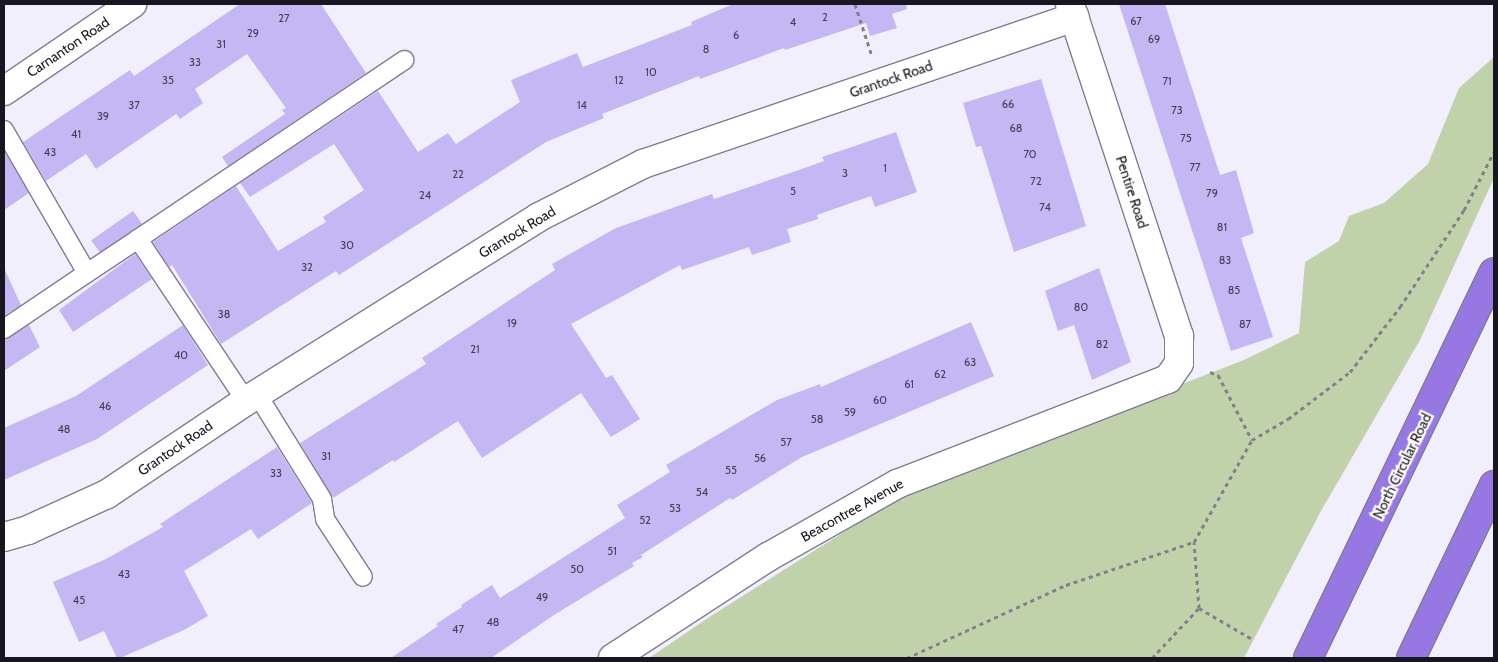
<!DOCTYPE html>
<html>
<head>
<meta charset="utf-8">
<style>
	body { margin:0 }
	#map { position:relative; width:1498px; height:662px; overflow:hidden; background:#f2effc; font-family:Cabin,sans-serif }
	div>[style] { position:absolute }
	.green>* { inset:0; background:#c1d1a9 }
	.building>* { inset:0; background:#c5b6f4; transform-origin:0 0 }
	.path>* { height:3px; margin-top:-1.5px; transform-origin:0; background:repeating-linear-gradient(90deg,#83808c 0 4px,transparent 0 8px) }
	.roads { filter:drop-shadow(1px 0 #817b97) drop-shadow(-1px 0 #817b97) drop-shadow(0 1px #817b97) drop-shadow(0 -1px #817b97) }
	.lane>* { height:18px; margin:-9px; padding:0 9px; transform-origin:9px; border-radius:9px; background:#fff }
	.street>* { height:28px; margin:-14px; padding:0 14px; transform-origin:14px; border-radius:14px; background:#fff }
	.highway>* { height:28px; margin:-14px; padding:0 14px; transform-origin:14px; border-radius:14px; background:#9778e3 }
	span { translate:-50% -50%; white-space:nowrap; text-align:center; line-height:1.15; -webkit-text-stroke:4.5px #fefefe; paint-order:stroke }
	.number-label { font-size:11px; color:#433e55 }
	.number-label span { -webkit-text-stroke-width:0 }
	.street-label { font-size:14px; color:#181620 }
	.frame { position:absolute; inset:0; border:5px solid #181620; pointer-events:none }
</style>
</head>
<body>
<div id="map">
	<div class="green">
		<div style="clip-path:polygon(1494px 57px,1494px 178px,1420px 340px,1321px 511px,1244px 658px,649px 658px,711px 616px,912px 489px,1244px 360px,1299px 333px,1305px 262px,1339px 241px,1349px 216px,1384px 203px,1428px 164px,1459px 88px)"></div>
	</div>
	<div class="building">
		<div style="clip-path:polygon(240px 4px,321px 4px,366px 73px,228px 166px,222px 157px,285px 114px,282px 110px,286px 108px,247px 54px,195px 89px,203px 103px,180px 119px,176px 114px,96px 169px,86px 154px,46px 181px,23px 142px,130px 70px,134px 76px)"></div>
		<div style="clip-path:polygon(733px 4px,906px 4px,907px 9px,892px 14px,897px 28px,870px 36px,866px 23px,785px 50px,784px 48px,700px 79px,699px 76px,602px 114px,604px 118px,546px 142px,339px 275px,336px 271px,221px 344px,172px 265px,169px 267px,153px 242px,236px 186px,278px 251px,326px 222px,323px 217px,364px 190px,334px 144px,250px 197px,240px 183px,378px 91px,418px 152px,448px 133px,456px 144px,520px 102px,511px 80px,577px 53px,583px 67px,692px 25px,691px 22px)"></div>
		<div style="clip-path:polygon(1119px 4px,1165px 4px,1220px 175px,1236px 170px,1254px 233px,1241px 238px,1273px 337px,1231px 351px)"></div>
		<div style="clip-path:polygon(1041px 79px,1086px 226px,1014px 252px,981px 146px,976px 147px,963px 103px)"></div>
		<div style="clip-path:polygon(896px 132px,917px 192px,875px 207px,871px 196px,817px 215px,818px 219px,787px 229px,791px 242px,752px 255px,749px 247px,682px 270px,680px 265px,571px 324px,606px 378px,612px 375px,640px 419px,611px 437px,581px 393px,482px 458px,458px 421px,394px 462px,393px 460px,333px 498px,300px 443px,426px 364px,422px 358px,555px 270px,552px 264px,616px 228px,712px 194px,714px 199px,796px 171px,824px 161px,822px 157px)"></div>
		<div style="clip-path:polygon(6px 154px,29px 193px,4px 210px,4px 156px)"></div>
		<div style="left:133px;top:211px;width:16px;height:51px;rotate:55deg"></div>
		<div style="clip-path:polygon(135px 254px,152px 279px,73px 332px,59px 310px)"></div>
		<div style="clip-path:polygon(4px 268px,21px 305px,4px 316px)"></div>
		<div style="clip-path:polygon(1099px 268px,1131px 362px,1092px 380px,1074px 325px,1058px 331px,1045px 291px)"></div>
		<div style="clip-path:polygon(971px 322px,994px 376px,802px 457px,732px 500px,730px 498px,641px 555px,643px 557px,632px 563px,634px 566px,554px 615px,491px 658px,391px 658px,438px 626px,436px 624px,462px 607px,461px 605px,492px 585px,500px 598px,625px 518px,617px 505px,670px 472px,666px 465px,777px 400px,820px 384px,821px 387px)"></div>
		<div style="clip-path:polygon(29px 325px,40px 347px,4px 371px,4px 339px)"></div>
		<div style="clip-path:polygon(183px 325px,208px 365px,97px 439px,4px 480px,4px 428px,76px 396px)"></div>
		<div style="clip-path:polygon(277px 447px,312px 503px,258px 539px,251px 529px,184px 571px,208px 616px,184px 630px,120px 658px,117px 658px,104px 631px,79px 642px,53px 582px,106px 559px,163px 527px,160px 524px)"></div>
	</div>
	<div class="path">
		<div style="left:855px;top:4px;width:52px;rotate:71.9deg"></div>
		<div style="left:1210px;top:372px;width:9px;rotate:21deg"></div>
		<div style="left:1218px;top:375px;width:73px;rotate:62.4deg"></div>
		<div style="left:1199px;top:608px;width:66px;rotate:-94.3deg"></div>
		<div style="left:1194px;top:542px;width:117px;rotate:-60.4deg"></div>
		<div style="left:1252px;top:440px;width:42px;rotate:-30.3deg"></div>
		<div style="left:1288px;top:419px;width:78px;rotate:-37.2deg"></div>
		<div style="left:1350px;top:372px;width:82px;rotate:-52.4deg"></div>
		<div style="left:1400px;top:307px;width:116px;rotate:-56.6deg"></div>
		<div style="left:1464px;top:210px;width:65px;rotate:-62.7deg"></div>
		<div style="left:907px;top:658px;width:175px;rotate:-24.7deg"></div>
		<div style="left:1066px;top:585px;width:135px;rotate:-18.6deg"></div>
		<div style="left:1152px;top:658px;width:69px;rotate:-46.8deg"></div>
		<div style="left:1199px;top:608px;width:61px;rotate:30.3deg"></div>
	</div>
	<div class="roads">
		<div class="lane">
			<div style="left:4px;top:130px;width:165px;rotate:59.9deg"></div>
			<div style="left:87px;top:273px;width:61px;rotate:-33.7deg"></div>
			<div style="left:138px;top:239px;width:195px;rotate:56.3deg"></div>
			<div style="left:138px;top:239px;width:321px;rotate:-33.9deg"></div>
			<div style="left:4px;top:329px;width:100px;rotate:-34deg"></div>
			<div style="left:257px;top:394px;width:123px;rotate:58.2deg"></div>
			<div style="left:322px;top:499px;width:20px;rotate:81deg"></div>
			<div style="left:325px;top:519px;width:69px;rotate:56.8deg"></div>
		</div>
		<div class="street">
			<div style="left:4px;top:91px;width:155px;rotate:-34.2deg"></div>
			<div style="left:4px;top:537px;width:25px;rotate:-16deg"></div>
			<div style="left:28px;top:530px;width:87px;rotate:-24.5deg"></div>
			<div style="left:107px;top:494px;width:167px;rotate:-33.8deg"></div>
			<div style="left:246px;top:401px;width:346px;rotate:-32.1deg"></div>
			<div style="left:539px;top:217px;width:117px;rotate:-27deg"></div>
			<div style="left:643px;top:164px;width:456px;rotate:-18.8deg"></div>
			<div style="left:613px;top:658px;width:185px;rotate:-33.1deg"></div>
			<div style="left:768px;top:557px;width:148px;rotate:-29.5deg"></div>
			<div style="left:897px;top:484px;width:291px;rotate:-21.2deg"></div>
			<div style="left:1168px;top:379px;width:19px;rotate:-55deg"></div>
			<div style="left:1179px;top:363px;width:27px;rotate:-90deg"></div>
			<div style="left:1179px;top:336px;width:349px;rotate:-108.2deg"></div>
		</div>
		<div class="highway">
			<div style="left:1308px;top:658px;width:428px;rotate:-64.3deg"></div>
			<div style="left:1411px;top:658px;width:192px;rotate:-64.4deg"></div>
		</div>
	</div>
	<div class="number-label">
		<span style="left:825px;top:17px">2</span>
		<span style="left:284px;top:18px">27</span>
		<span style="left:1136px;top:21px">67</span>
		<span style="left:793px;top:22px">4</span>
		<span style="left:253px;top:33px">29</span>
		<span style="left:736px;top:35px">6</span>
		<span style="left:1154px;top:39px">69</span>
		<span style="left:221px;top:44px">31</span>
		<span style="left:706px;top:49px">8</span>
		<span style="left:195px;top:62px">33</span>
		<span style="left:651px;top:72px">10</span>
		<span style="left:168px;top:80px">35</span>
		<span style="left:619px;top:80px">12</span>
		<span style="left:1167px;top:81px">71</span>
		<span style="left:1008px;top:104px">66</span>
		<span style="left:134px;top:105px">37</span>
		<span style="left:582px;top:105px">14</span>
		<span style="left:1177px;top:110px">73</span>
		<span style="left:103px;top:116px">39</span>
		<span style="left:1016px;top:128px">68</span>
		<span style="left:76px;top:134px">41</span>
		<span style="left:1186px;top:138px">75</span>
		<span style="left:50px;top:152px">43</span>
		<span style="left:1030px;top:154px">70</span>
		<span style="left:1195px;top:167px">77</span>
		<span style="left:885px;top:168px">1</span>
		<span style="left:845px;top:173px">3</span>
		<span style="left:458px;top:174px">22</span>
		<span style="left:1036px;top:181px">72</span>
		<span style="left:793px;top:191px">5</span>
		<span style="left:1212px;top:193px">79</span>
		<span style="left:425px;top:195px">24</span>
		<span style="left:1045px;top:207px">74</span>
		<span style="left:1222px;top:227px">81</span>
		<span style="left:347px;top:245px">30</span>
		<span style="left:1225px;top:260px">83</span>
		<span style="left:307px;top:267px">32</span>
		<span style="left:1234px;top:290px">85</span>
		<span style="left:1081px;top:307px">80</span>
		<span style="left:224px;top:314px">38</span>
		<span style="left:512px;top:323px">19</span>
		<span style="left:1245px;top:324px">87</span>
		<span style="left:1102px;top:344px">82</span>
		<span style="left:475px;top:349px">21</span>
		<span style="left:181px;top:355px">40</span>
		<span style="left:970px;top:362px">63</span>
		<span style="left:940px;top:374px">62</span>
		<span style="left:909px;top:384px">61</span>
		<span style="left:880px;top:400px">60</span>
		<span style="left:105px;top:406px">46</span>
		<span style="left:850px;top:412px">59</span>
		<span style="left:817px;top:419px">58</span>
		<span style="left:64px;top:429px">48</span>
		<span style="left:786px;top:442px">57</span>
		<span style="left:326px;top:456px">31</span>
		<span style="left:760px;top:458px">56</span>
		<span style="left:731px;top:470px">55</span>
		<span style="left:276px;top:473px">33</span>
		<span style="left:702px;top:492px">54</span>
		<span style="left:675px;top:508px">53</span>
		<span style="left:645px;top:520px">52</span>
		<span style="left:612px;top:551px">51</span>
		<span style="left:577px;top:569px">50</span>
		<span style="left:124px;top:574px">43</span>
		<span style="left:542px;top:597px">49</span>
		<span style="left:79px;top:600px">45</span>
		<span style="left:493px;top:622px">48</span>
		<span style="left:458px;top:629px">47</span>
	</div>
	<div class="street-label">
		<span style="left:68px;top:47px;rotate:-34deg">Carnanton Road</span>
		<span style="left:891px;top:79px;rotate:-19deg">Grantock Road</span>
		<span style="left:1132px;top:192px;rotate:72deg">Pentire Road</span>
		<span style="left:517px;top:232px;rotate:-31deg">Grantock Road</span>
		<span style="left:175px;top:448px;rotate:-34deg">Grantock Road</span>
		<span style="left:1402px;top:466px;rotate:-64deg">North Circular Road</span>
		<span style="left:852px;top:510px;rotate:-29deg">Beacontree Avenue</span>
	</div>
	<div class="frame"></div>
</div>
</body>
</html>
